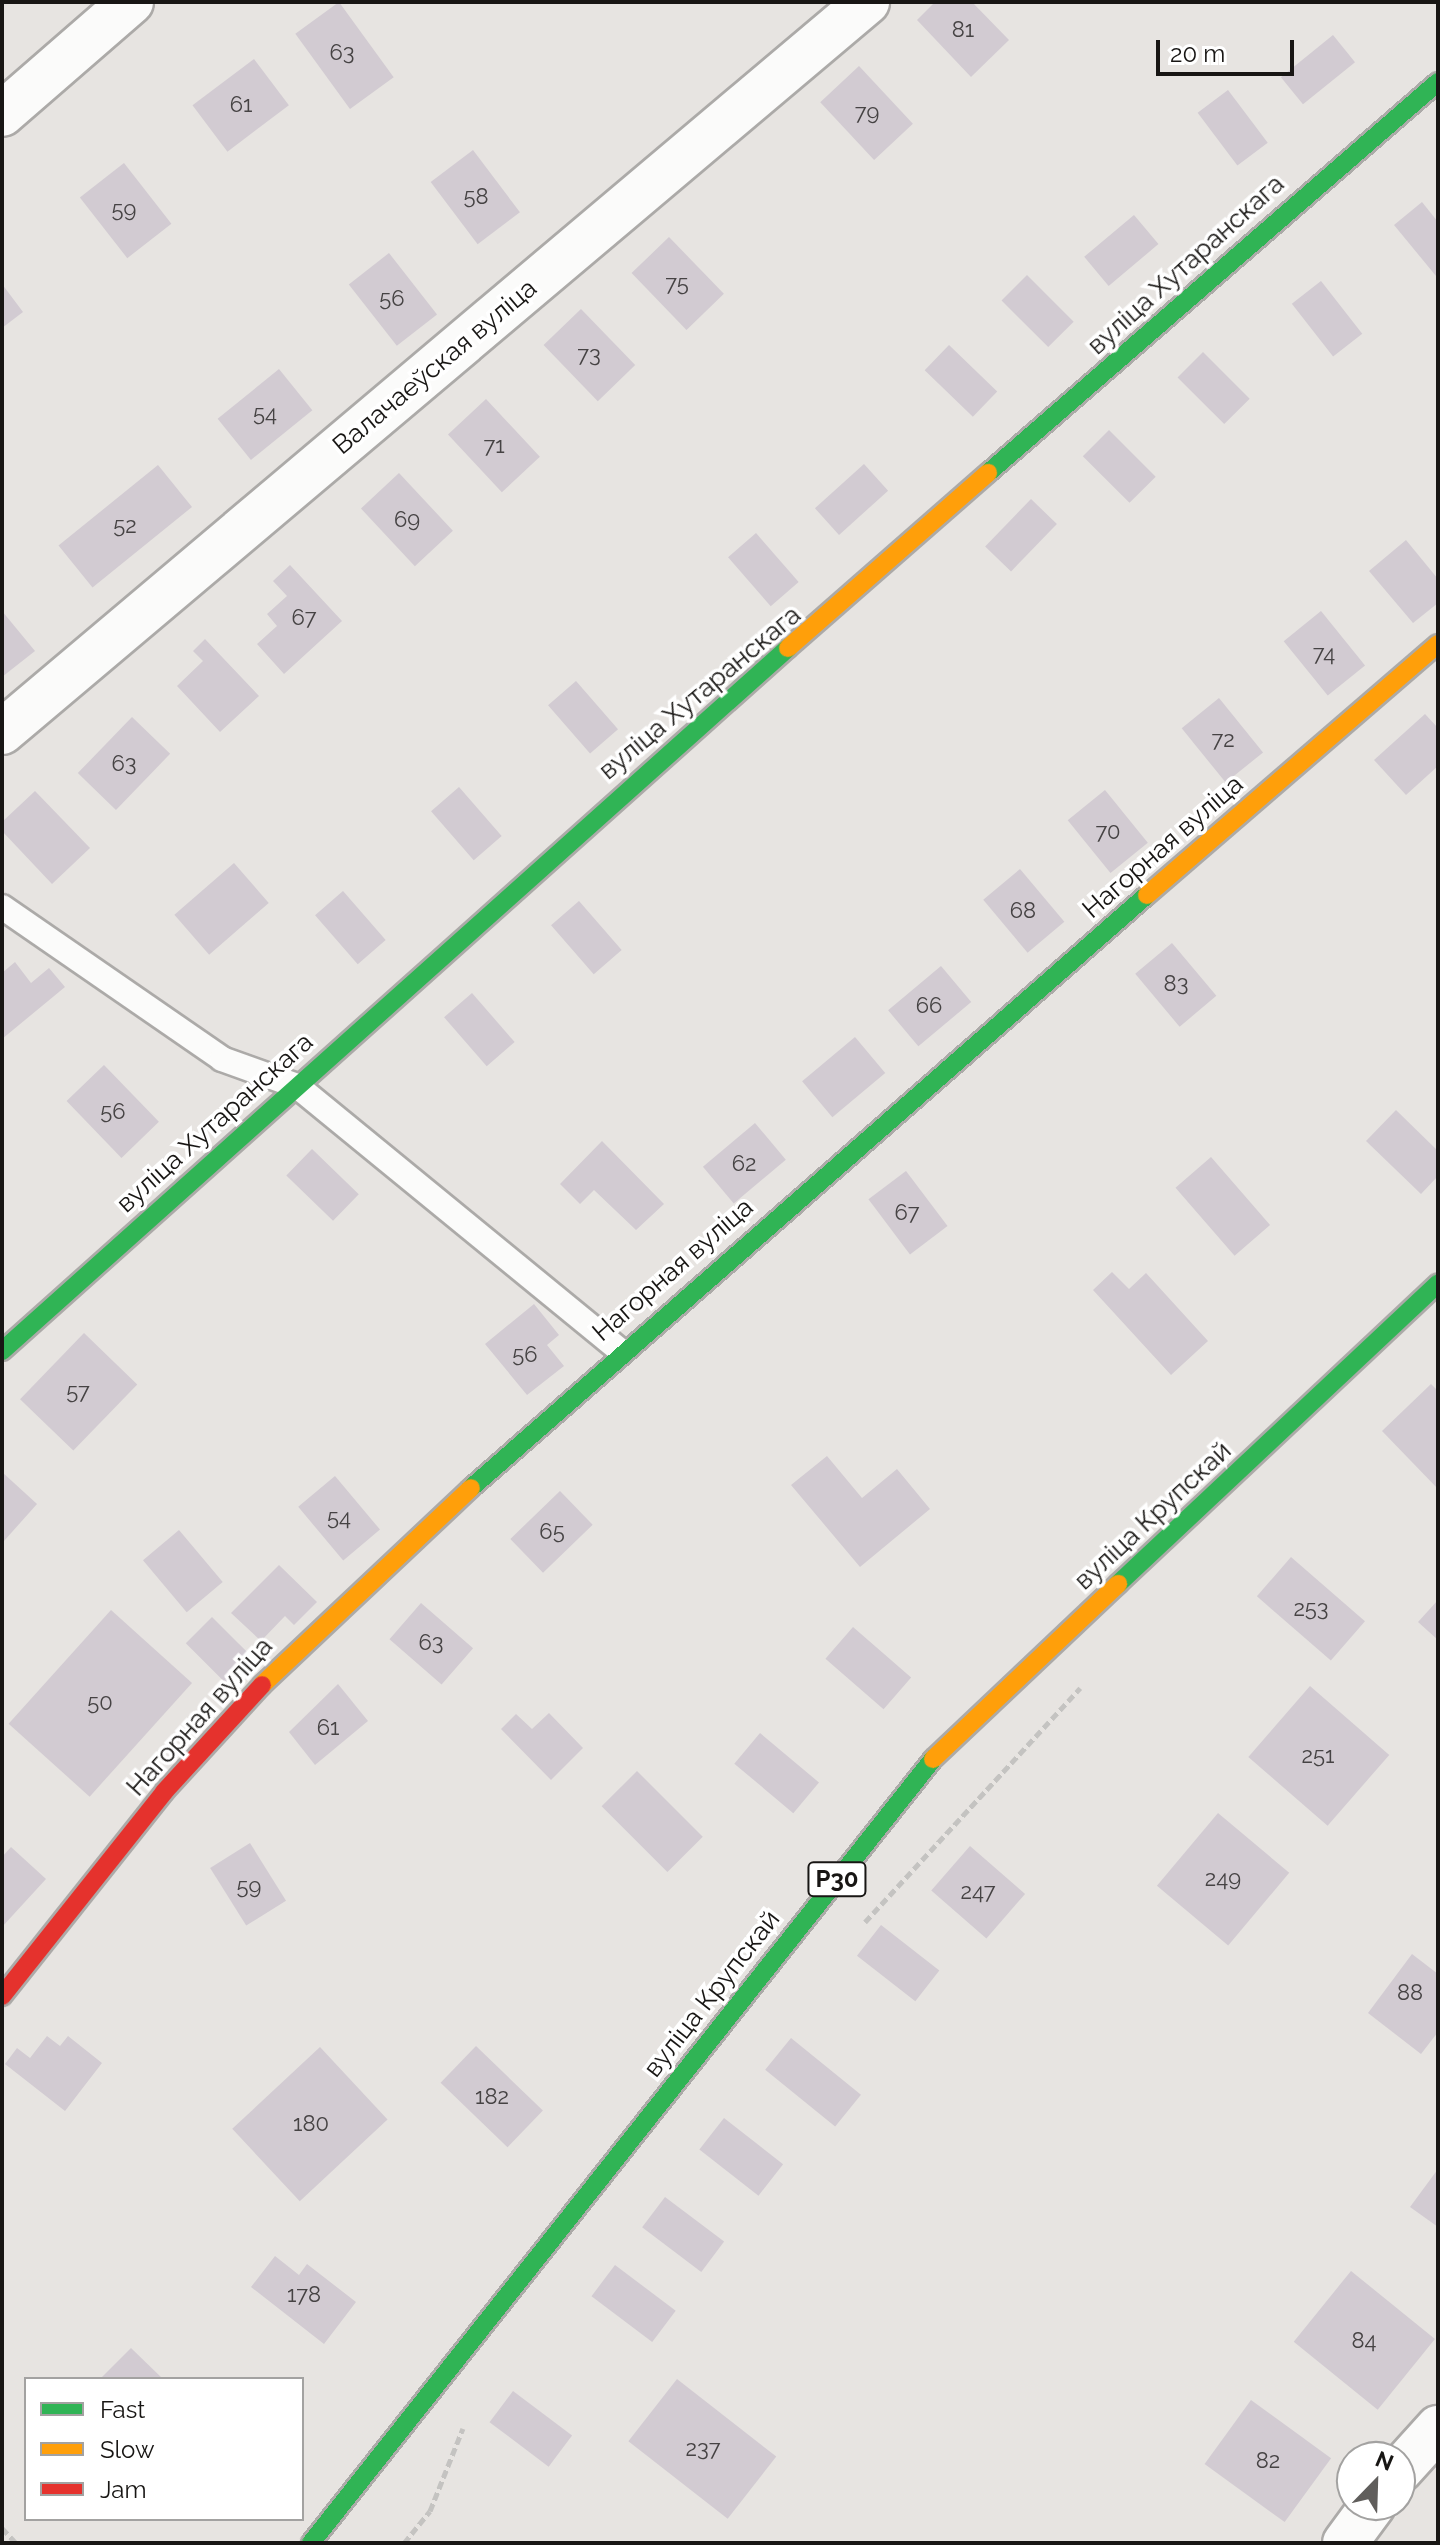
<!DOCTYPE html>
<html>
<head>
<meta charset="utf-8">
<style>
	body { margin:0 }
	#map { position:relative; width:1440px; height:2545px; overflow:hidden; background:#e7e4e1; font-family:Raleway,sans-serif }
	div>[style] { position:absolute }
	.building>* { inset:0; background:#d2cbd2; transform-origin:0 0 }
	.path>* { height:5px; margin-top:-2.5px; transform-origin:0; background:repeating-linear-gradient(90deg,#c4c3c1 0 8px,transparent 0 12px) }
	.roads { filter:drop-shadow(2px 0 #acaaa8) drop-shadow(-2px 0 #acaaa8) drop-shadow(0 2px #acaaa8) drop-shadow(0 -2px #acaaa8) }
	.lane>* { height:24px; margin:-12px; padding:0 12px; transform-origin:12px; border-radius:12px; background:#fbfbfa }
	.street>* { height:44px; margin:-22px; padding:0 22px; transform-origin:22px; border-radius:22px; background:#fbfbfa }
	.fast>* { height:18px; margin:-9px; padding:0 9px; transform-origin:9px; border-radius:9px; background:#30b455 }
	.slow>* { height:18px; margin:-9px; padding:0 9px; transform-origin:9px; border-radius:9px; background:#ff9f0a }
	.jam>* { height:18px; margin:-9px; padding:0 9px; transform-origin:9px; border-radius:9px; background:#e5322d }
	span { translate:-50% -50%; white-space:nowrap; text-align:center; line-height:1.15; -webkit-text-stroke:7px #fff; paint-order:stroke }
	.number-label { font-size:22px; color:#464344 }
	.number-label span { -webkit-text-stroke-width:0 }
	.shield-label span { padding:2px 6px; background:#fff; border:2px solid; border-radius:6px; -webkit-text-stroke-width:0 }
	.shield-label { font-size:24px; color:#181614; font-weight:700 }
	.street-label { font-size:26px; color:#181614 }
	.frame { position:absolute; inset:0; border:4px solid #181614; pointer-events:none }
	.legend { position:absolute; left:24px; top:2377px; width:280px; height:144px; box-sizing:border-box; background:#fff; border:2px solid #a3a2a1; margin:0; padding:10px 14px; list-style:none; font-size:24px; color:#181614 }
	.legend li { display:flex; align-items:center; gap:16px; height:40px }
	.legend b { width:40px; border:2px solid #a3a2a1 }
	.north { position:absolute; left:1336px; top:2441px; width:80px; height:80px; box-sizing:border-box; background:#fff; border:2px solid #a3a2a1; border-radius:50%; rotate:23deg; font-size:22px; font-weight:700; line-height:32px; text-align:center; color:#181614 }
	.north::after { content:''; display:block; margin:auto; width:28px; height:36px; background:#605e5c; clip-path:polygon(50% 0,100% 100%,50% 72%,0 100%) }
	.scale { position:absolute; left:1156px; top:40px; width:138px; height:36px; box-sizing:border-box; border:4px solid #181614; border-top:0; padding-left:10px; font-size:24px; line-height:28px; white-space:nowrap; color:#181614; -webkit-text-stroke:6px #fff; paint-order:stroke }
</style>
</head>
<body>
<div id="map">
	<div class="building">
		<div style="left:339px;top:2px;width:93px;height:54px;rotate:54deg"></div>
		<div style="clip-path:polygon(935px 2px,972px 2px,1009px 40px,971px 77px,917px 20px)"></div>
		<div style="left:1333px;top:35px;width:35px;height:67px;rotate:51deg"></div>
		<div style="left:254px;top:59px;width:58px;height:77px;rotate:53deg"></div>
		<div style="left:859px;top:66px;width:79px;height:53px;rotate:47deg"></div>
		<div style="left:1228px;top:90px;width:66px;height:38px;rotate:53deg"></div>
		<div style="left:473px;top:150px;width:78px;height:53px;rotate:53deg"></div>
		<div style="left:124px;top:163px;width:77px;height:56px;rotate:52deg"></div>
		<div style="clip-path:polygon(1422px 202px,1438px 222px,1436px 276px,1394px 225px)"></div>
		<div style="left:1134px;top:215px;width:38px;height:65px;rotate:50deg"></div>
		<div style="left:669px;top:237px;width:79px;height:52px;rotate:46deg"></div>
		<div style="left:389px;top:253px;width:78px;height:51px;rotate:52deg"></div>
		<div style="left:1027px;top:275px;width:66px;height:36px;rotate:45deg"></div>
		<div style="left:1321px;top:281px;width:67px;height:37px;rotate:52deg"></div>
		<div style="clip-path:polygon(2px 284px,23px 312px,2px 328px)"></div>
		<div style="left:581px;top:309px;width:78px;height:52px;rotate:46deg"></div>
		<div style="left:949px;top:345px;width:67px;height:35px;rotate:44deg"></div>
		<div style="left:1203px;top:352px;width:66px;height:36px;rotate:45deg"></div>
		<div style="left:279px;top:369px;width:53px;height:79px;rotate:51deg"></div>
		<div style="left:486px;top:399px;width:79px;height:52px;rotate:47deg"></div>
		<div style="left:1109px;top:430px;width:66px;height:37px;rotate:45deg"></div>
		<div style="left:864px;top:464px;width:36px;height:66px;rotate:48deg"></div>
		<div style="left:158px;top:465px;width:54px;height:128px;rotate:51deg"></div>
		<div style="left:399px;top:473px;width:79px;height:52px;rotate:47deg"></div>
		<div style="left:1031px;top:499px;width:36px;height:66px;rotate:44deg"></div>
		<div style="left:756px;top:533px;width:65px;height:37px;rotate:49deg"></div>
		<div style="clip-path:polygon(1406px 540px,1438px 579px,1438px 603px,1413px 623px,1369px 571px)"></div>
		<div style="clip-path:polygon(290px 565px,342px 621px,284px 674px,257px 644px,277px 626px,267px 614px,287px 596px,273px 581px)"></div>
		<div style="clip-path:polygon(2px 611px,35px 651px,2px 677px)"></div>
		<div style="left:1321px;top:611px;width:70px;height:48px;rotate:51deg"></div>
		<div style="clip-path:polygon(205px 639px,259px 696px,220px 732px,177px 686px,203px 661px,193px 651px)"></div>
		<div style="left:576px;top:681px;width:64px;height:37px;rotate:49deg"></div>
		<div style="left:1219px;top:698px;width:70px;height:48px;rotate:51deg"></div>
		<div style="clip-path:polygon(1425px 714px,1438px 728px,1438px 766px,1406px 795px,1374px 760px)"></div>
		<div style="left:132px;top:717px;width:53px;height:78px;rotate:44deg"></div>
		<div style="left:459px;top:787px;width:65px;height:37px;rotate:49deg"></div>
		<div style="left:1105px;top:790px;width:68px;height:48px;rotate:51deg"></div>
		<div style="clip-path:polygon(35px 791px,90px 848px,52px 884px,2px 831px,2px 822px)"></div>
		<div style="left:234px;top:863px;width:53px;height:79px;rotate:49deg"></div>
		<div style="left:1020px;top:869px;width:69px;height:48px;rotate:50deg"></div>
		<div style="left:343px;top:891px;width:65px;height:37px;rotate:49deg"></div>
		<div style="left:579px;top:901px;width:65px;height:37px;rotate:49deg"></div>
		<div style="left:1172px;top:943px;width:69px;height:48px;rotate:50deg"></div>
		<div style="clip-path:polygon(15px 962px,31px 983px,49px 968px,65px 987px,2px 1039px,2px 973px)"></div>
		<div style="left:941px;top:966px;width:47px;height:69px;rotate:50deg"></div>
		<div style="left:472px;top:993px;width:65px;height:37px;rotate:49deg"></div>
		<div style="left:855px;top:1037px;width:47px;height:69px;rotate:50deg"></div>
		<div style="left:104px;top:1065px;width:79px;height:52px;rotate:46deg"></div>
		<div style="clip-path:polygon(1396px 1110px,1438px 1151px,1438px 1176px,1421px 1194px,1366px 1141px)"></div>
		<div style="left:755px;top:1123px;width:48px;height:68px;rotate:50deg"></div>
		<div style="clip-path:polygon(602px 1141px,664px 1204px,636px 1230px,594px 1190px,580px 1204px,560px 1184px)"></div>
		<div style="left:312px;top:1149px;width:65px;height:37px;rotate:44deg"></div>
		<div style="left:1211px;top:1157px;width:90px;height:47px;rotate:49deg"></div>
		<div style="left:906px;top:1171px;width:69px;height:47px;rotate:53deg"></div>
		<div style="clip-path:polygon(1112px 1272px,1129px 1289px,1146px 1273px,1208px 1341px,1171px 1375px,1093px 1290px)"></div>
		<div style="clip-path:polygon(534px 1304px,559px 1335px,547px 1345px,564px 1366px,527px 1395px,485px 1344px)"></div>
		<div style="left:84px;top:1333px;width:74px;height:92px;rotate:44deg"></div>
		<div style="clip-path:polygon(1431px 1384px,1438px 1391px,1438px 1489px,1382px 1431px)"></div>
		<div style="clip-path:polygon(827px 1456px,862px 1498px,897px 1469px,930px 1509px,860px 1567px,791px 1485px)"></div>
		<div style="clip-path:polygon(2px 1472px,37px 1504px,4px 1541px,2px 1539px)"></div>
		<div style="left:335px;top:1476px;width:70px;height:48px;rotate:50deg"></div>
		<div style="left:560px;top:1491px;width:47px;height:69px;rotate:46deg"></div>
		<div style="left:179px;top:1530px;width:68px;height:47px;rotate:50deg"></div>
		<div style="left:1291px;top:1557px;width:98px;height:52px;rotate:41deg"></div>
		<div style="clip-path:polygon(279px 1565px,317px 1602px,294px 1625px,285px 1616px,261px 1641px,231px 1613px)"></div>
		<div style="clip-path:polygon(1438px 1600px,1438px 1640px,1418px 1622px)"></div>
		<div style="left:421px;top:1603px;width:69px;height:48px;rotate:41deg"></div>
		<div style="left:111px;top:1610px;width:109px;height:153px;rotate:42deg"></div>
		<div style="left:212px;top:1617px;width:57px;height:37px;rotate:45deg"></div>
		<div style="left:853px;top:1627px;width:77px;height:42px;rotate:41deg"></div>
		<div style="clip-path:polygon(338px 1684px,368px 1721px,315px 1765px,289px 1732px)"></div>
		<div style="left:1310px;top:1686px;width:105px;height:94px;rotate:41deg"></div>
		<div style="clip-path:polygon(549px 1713px,583px 1748px,551px 1780px,501px 1729px,516px 1714px,532px 1729px)"></div>
		<div style="left:760px;top:1733px;width:77px;height:40px;rotate:40deg"></div>
		<div style="left:637px;top:1771px;width:93px;height:50px;rotate:45deg"></div>
		<div style="left:1218px;top:1813px;width:93px;height:95px;rotate:40deg"></div>
		<div style="left:250px;top:1843px;width:68px;height:47px;rotate:58deg"></div>
		<div style="left:970px;top:1846px;width:73px;height:59px;rotate:41deg"></div>
		<div style="clip-path:polygon(11px 1847px,46px 1879px,2px 1927px,2px 1857px)"></div>
		<div style="left:881px;top:1925px;width:74px;height:39px;rotate:38deg"></div>
		<div style="clip-path:polygon(1412px 1954px,1438px 1974px,1438px 2032px,1421px 2054px,1368px 2013px)"></div>
		<div style="clip-path:polygon(47px 2036px,60px 2046px,68px 2036px,102px 2063px,65px 2111px,5px 2064px,17px 2048px,30px 2058px)"></div>
		<div style="left:791px;top:2038px;width:90px;height:41px;rotate:39deg"></div>
		<div style="left:476px;top:2046px;width:93px;height:51px;rotate:44deg"></div>
		<div style="left:320px;top:2047px;width:99px;height:120px;rotate:47deg"></div>
		<div style="left:724px;top:2118px;width:75px;height:40px;rotate:38deg"></div>
		<div style="clip-path:polygon(1438px 2169px,1438px 2227px,1410px 2207px)"></div>
		<div style="left:665px;top:2197px;width:74px;height:38px;rotate:37deg"></div>
		<div style="clip-path:polygon(275px 2256px,299px 2275px,307px 2264px,356px 2302px,324px 2344px,251px 2287px)"></div>
		<div style="left:615px;top:2265px;width:76px;height:39px;rotate:37deg"></div>
		<div style="left:1351px;top:2271px;width:108px;height:91px;rotate:39deg"></div>
		<div style="clip-path:polygon(131px 2348px,163px 2379px,100px 2379px)"></div>
		<div style="left:677px;top:2379px;width:126px;height:79px;rotate:38deg"></div>
		<div style="left:513px;top:2391px;width:74px;height:39px;rotate:37deg"></div>
		<div style="left:1251px;top:2400px;width:99px;height:79px;rotate:36deg"></div>
	</div>
	<div class="path">
		<div style="left:865px;top:1922px;width:318px;rotate:-47.4deg"></div>
		<div style="left:2px;top:2528px;width:21px;rotate:47deg"></div>
		<div style="left:404px;top:2543px;width:41px;rotate:-50.9deg"></div>
		<div style="left:430px;top:2511px;width:89px;rotate:-68.3deg"></div>
	</div>
	<div class="roads">
		<div class="lane">
			<div style="left:2px;top:907px;width:267px;rotate:34.6deg"></div>
			<div style="left:222px;top:1059px;width:80px;rotate:19.8deg"></div>
			<div style="left:297px;top:1086px;width:417px;rotate:39.3deg"></div>
		</div>
		<div class="street">
			<div style="left:2px;top:114px;width:171px;rotate:-41deg"></div>
			<div style="left:2px;top:732px;width:1132px;rotate:-40.16deg"></div>
			<div style="left:1400px;top:2470px;width:57px;rotate:-47.9deg"></div>
			<div style="left:1345px;top:2543px;width:47px;rotate:-53.6deg"></div>
		</div>
		<div class="fast">
			<div style="left:988px;top:473px;width:596px;rotate:-40.99deg"></div>
			<div style="left:2px;top:1351px;width:1055px;rotate:-41.81deg"></div>
			<div style="left:471px;top:1488px;width:899px;rotate:-41.26deg"></div>
			<div style="left:1118px;top:1584px;width:439px;rotate:-43.2deg"></div>
			<div style="left:311px;top:2543px;width:1001px;rotate:-51.57deg"></div>
		</div>
		<div class="slow">
			<div style="left:788px;top:648px;width:266px;rotate:-41.2deg"></div>
			<div style="left:1147px;top:895px;width:384px;rotate:-40.8deg"></div>
			<div style="left:262px;top:1685px;width:287px;rotate:-43.3deg"></div>
			<div style="left:933px;top:1759px;width:255px;rotate:-43.4deg"></div>
		</div>
		<div class="jam">
			<div style="left:2px;top:1996px;width:260px;rotate:-51.5deg"></div>
			<div style="left:164px;top:1792px;width:145px;rotate:-47.5deg"></div>
		</div>
	</div>
	<div class="number-label">
		<span style="left:963px;top:30px">81</span>
		<span style="left:342px;top:53px">63</span>
		<span style="left:241px;top:105px">61</span>
		<span style="left:867px;top:113px">79</span>
		<span style="left:476px;top:197px">58</span>
		<span style="left:124px;top:210px">59</span>
		<span style="left:677px;top:284px">75</span>
		<span style="left:392px;top:299px">56</span>
		<span style="left:589px;top:355px">73</span>
		<span style="left:265px;top:414px">54</span>
		<span style="left:494px;top:446px">71</span>
		<span style="left:407px;top:520px">69</span>
		<span style="left:125px;top:526px">52</span>
		<span style="left:304px;top:618px">67</span>
		<span style="left:1324px;top:654px">74</span>
		<span style="left:1223px;top:740px">72</span>
		<span style="left:124px;top:764px">63</span>
		<span style="left:1108px;top:832px">70</span>
		<span style="left:1023px;top:911px">68</span>
		<span style="left:1176px;top:984px">83</span>
		<span style="left:929px;top:1006px">66</span>
		<span style="left:113px;top:1112px">56</span>
		<span style="left:744px;top:1164px">62</span>
		<span style="left:907px;top:1213px">67</span>
		<span style="left:525px;top:1355px">56</span>
		<span style="left:78px;top:1392px">57</span>
		<span style="left:339px;top:1518px">54</span>
		<span style="left:552px;top:1532px">65</span>
		<span style="left:1311px;top:1609px">253</span>
		<span style="left:431px;top:1643px">63</span>
		<span style="left:100px;top:1703px">50</span>
		<span style="left:328px;top:1728px">61</span>
		<span style="left:1318px;top:1756px">251</span>
		<span style="left:1223px;top:1879px">249</span>
		<span style="left:249px;top:1887px">59</span>
		<span style="left:978px;top:1892px">247</span>
		<span style="left:1410px;top:1993px">88</span>
		<span style="left:492px;top:2097px">182</span>
		<span style="left:311px;top:2124px">180</span>
		<span style="left:304px;top:2295px">178</span>
		<span style="left:1364px;top:2341px">84</span>
		<span style="left:703px;top:2449px">237</span>
		<span style="left:1268px;top:2461px">82</span>
	</div>
	<div class="shield-label">
		<span style="left:837px;top:1879px">Р30</span>
	</div>
	<div class="street-label">
		<span style="left:1186px;top:265px;rotate:-42deg">вуліца Хутаранскага</span>
		<span style="left:435px;top:367px;rotate:-40deg">Валачаеўская вуліца</span>
		<span style="left:700px;top:693px;rotate:-40deg">вуліца Хутаранскага</span>
		<span style="left:1163px;top:847px;rotate:-41deg">Нагорная вуліца</span>
		<span style="left:215px;top:1123px;rotate:-42deg">вуліца Хутаранскага</span>
		<span style="left:673px;top:1270px;rotate:-41deg">Нагорная вуліца</span>
		<span style="left:1153px;top:1516px;rotate:-43deg">вуліца Крупскай</span>
		<span style="left:200px;top:1717px;rotate:-48deg">Нагорная вуліца</span>
		<span style="left:712px;top:1994px;rotate:-52deg">вуліца Крупскай</span>
	</div>
	<div class="frame"></div>
	<ul class="legend">
	<li><b style="height:10px;background:#30b455"></b>Fast</li>
	<li><b style="height:10px;background:#ff9f0a"></b>Slow</li>
	<li><b style="height:10px;background:#e5322d"></b>Jam</li>
	</ul>
	<div class="north">N</div>
	<div class="scale">20 m</div>
</div>
</body>
</html>
